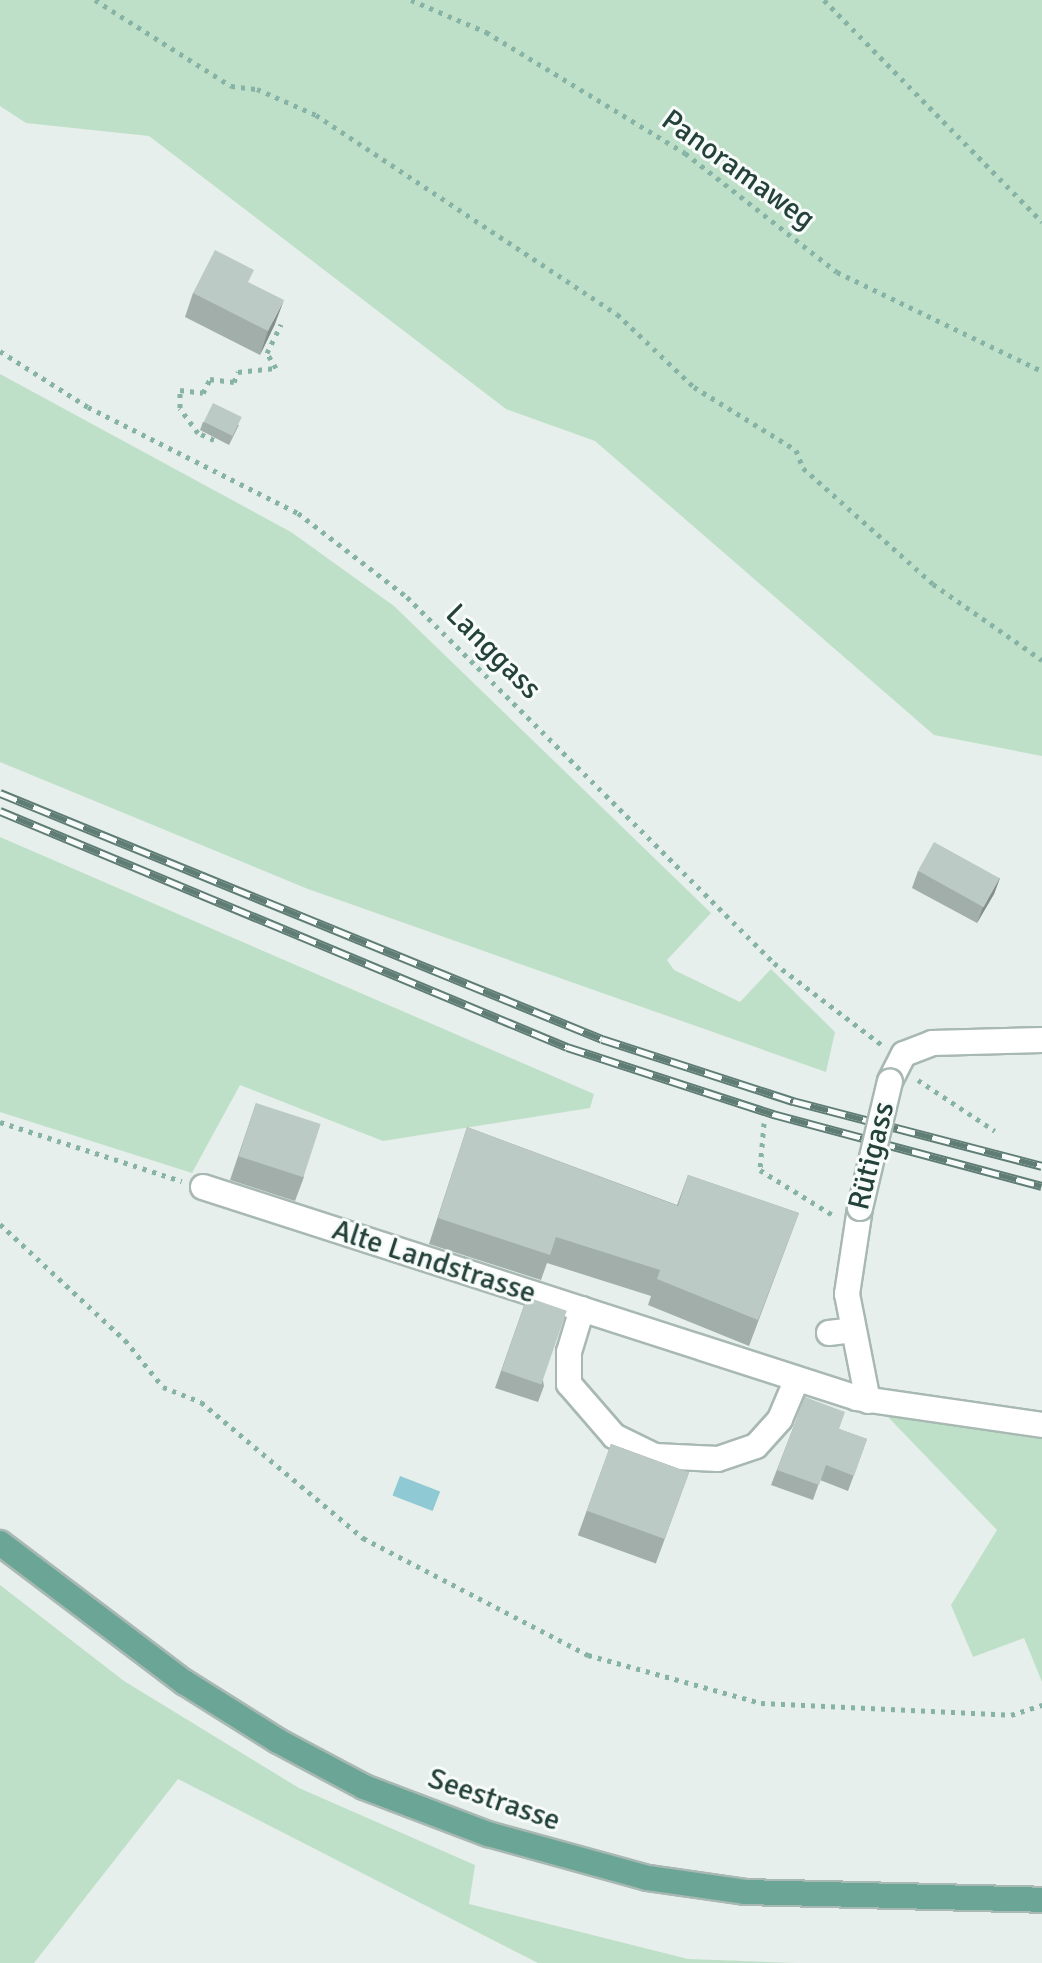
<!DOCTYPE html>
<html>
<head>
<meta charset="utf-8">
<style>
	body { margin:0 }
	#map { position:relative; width:1042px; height:1963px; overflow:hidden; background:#e6efeb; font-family:Signika,sans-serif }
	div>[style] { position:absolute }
	.green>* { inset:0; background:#bfe0c8 }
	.water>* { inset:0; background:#8ec9d4; transform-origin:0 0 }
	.path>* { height:5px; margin-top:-2.5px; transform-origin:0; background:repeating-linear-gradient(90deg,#86b3a5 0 4px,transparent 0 10px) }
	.roads { filter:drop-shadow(2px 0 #a8b8b2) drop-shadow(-2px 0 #a8b8b2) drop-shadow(0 2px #a8b8b2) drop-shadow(0 -2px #a8b8b2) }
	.minor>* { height:24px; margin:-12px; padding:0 12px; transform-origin:12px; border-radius:12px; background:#fff }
	.major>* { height:24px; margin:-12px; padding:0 12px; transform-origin:12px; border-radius:12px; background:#6aa596 }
	.rail>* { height:9px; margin-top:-4.5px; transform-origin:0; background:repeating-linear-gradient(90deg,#f7fbf9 0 18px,#5f7d75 0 36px); box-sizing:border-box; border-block:2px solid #5f7d75 }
	.bridges { filter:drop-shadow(2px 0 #a8b8b2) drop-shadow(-2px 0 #a8b8b2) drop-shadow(0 2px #a8b8b2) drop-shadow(0 -2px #a8b8b2) }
	.minor-bridge>* { height:24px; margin:-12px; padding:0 12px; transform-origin:12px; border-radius:12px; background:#fff }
	.wall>* { inset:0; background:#a1aea9; transform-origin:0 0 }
	.shaded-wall>* { inset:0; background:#838d89 }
	.building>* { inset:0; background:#bbcac4; transform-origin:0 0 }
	span { translate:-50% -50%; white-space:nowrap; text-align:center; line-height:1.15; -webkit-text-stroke:6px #f7fbf9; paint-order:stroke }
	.street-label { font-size:30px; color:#24423a }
</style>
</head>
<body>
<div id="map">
	<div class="green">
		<div style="clip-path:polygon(0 0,1042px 0,1042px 756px,934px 735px,595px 441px,506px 409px,149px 136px,26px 123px,0 106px)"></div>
		<div style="clip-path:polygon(0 374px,291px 532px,394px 606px,711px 913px,667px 960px,674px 970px,740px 1002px,771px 969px,835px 1032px,826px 1072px,308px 889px,0 762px)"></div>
		<div style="clip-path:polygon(0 837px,594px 1094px,590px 1108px,383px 1141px,240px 1085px,192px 1173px,0 1112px)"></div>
		<div style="clip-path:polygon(887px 1416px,1042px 1439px,1042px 1682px,1024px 1638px,973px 1657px,951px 1605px,997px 1530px)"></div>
		<div style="clip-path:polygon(0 1585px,124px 1681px,299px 1788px,475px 1865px,469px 1904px,688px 1959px,794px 1963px,538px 1963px,178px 1779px,34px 1963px,0 1963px)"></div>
	</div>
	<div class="water">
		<div style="left:400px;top:1476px;width:43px;height:21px;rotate:21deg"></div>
	</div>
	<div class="path">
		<div style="left:95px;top:0;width:161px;rotate:32.3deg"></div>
		<div style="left:231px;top:86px;width:26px;rotate:7deg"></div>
		<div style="left:257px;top:89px;width:64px;rotate:23.8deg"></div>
		<div style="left:316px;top:115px;width:361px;rotate:33.5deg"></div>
		<div style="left:617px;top:314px;width:106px;rotate:43.5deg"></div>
		<div style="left:694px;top:387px;width:120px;rotate:31.7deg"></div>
		<div style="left:796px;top:450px;width:19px;rotate:69deg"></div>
		<div style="left:803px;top:468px;width:174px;rotate:41.7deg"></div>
		<div style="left:933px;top:584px;width:133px;rotate:34.9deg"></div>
		<div style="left:411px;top:0;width:82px;rotate:23.1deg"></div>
		<div style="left:486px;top:32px;width:233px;rotate:31.3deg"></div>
		<div style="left:685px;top:153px;width:193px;rotate:38.1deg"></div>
		<div style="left:837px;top:272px;width:228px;rotate:25.8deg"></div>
		<div style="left:824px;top:0;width:311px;rotate:45.5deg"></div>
		<div style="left:0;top:351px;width:104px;rotate:32.5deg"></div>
		<div style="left:88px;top:407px;width:235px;rotate:26.8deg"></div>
		<div style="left:298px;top:513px;width:138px;rotate:37.6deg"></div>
		<div style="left:407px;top:597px;width:518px;rotate:44.92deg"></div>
		<div style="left:774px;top:963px;width:136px;rotate:37.2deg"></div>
		<div style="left:214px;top:440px;width:17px;rotate:-156deg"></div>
		<div style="left:198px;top:433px;width:31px;rotate:-126deg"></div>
		<div style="left:180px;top:408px;width:18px;rotate:-90deg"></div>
		<div style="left:180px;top:390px;width:23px;rotate:7deg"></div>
		<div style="left:203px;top:393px;width:16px;rotate:-63deg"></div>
		<div style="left:210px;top:379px;width:24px;rotate:7deg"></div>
		<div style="left:234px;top:382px;width:11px;rotate:-68deg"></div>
		<div style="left:238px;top:372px;width:38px;rotate:-6deg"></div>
		<div style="left:276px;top:368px;width:17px;rotate:-121deg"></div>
		<div style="left:267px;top:353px;width:32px;rotate:-64deg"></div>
		<div style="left:918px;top:1080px;width:92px;rotate:33.5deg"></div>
		<div style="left:0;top:1122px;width:191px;rotate:18deg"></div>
		<div style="left:764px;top:1123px;width:47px;rotate:94.9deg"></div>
		<div style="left:760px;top:1170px;width:89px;rotate:31.7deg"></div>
		<div style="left:0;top:1224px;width:171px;rotate:42.9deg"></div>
		<div style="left:125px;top:1340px;width:60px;rotate:51deg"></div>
		<div style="left:163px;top:1387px;width:41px;rotate:21.5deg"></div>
		<div style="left:201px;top:1402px;width:212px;rotate:40deg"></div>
		<div style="left:363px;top:1538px;width:254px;rotate:27.5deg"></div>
		<div style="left:588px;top:1655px;width:180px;rotate:15.5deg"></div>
		<div style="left:761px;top:1703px;width:250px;rotate:2.7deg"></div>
		<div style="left:1011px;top:1715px;width:33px;rotate:-18deg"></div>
	</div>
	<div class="roads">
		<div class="minor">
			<div style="left:890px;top:1081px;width:30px;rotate:-63deg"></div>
			<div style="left:904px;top:1054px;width:30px;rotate:-21deg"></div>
			<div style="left:932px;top:1043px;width:110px;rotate:-1.6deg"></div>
			<div style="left:203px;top:1187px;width:687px;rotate:17.88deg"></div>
			<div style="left:857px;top:1398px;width:187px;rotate:8.3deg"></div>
			<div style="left:860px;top:1208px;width:87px;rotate:98.6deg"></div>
			<div style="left:847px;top:1294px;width:109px;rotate:78.9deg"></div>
			<div style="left:582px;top:1309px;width:45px;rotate:106.8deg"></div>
			<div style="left:569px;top:1352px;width:32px;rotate:90deg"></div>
			<div style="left:569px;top:1384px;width:69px;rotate:49.1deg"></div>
			<div style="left:614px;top:1436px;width:46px;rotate:26deg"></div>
			<div style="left:655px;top:1456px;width:63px;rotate:2.7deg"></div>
			<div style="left:718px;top:1459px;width:40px;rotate:-18.9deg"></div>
			<div style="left:756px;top:1446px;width:36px;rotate:-48deg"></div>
			<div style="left:780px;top:1419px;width:43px;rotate:-67deg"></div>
			<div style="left:829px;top:1333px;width:24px;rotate:-7deg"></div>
		</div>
		<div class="major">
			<div style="left:0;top:1543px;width:231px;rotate:37.1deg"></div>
			<div style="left:184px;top:1682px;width:111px;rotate:32.1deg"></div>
			<div style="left:278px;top:1741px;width:98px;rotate:28.1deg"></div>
			<div style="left:364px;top:1787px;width:133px;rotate:20.8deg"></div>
			<div style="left:488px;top:1834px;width:166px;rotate:15.4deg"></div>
			<div style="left:648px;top:1878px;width:98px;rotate:8.2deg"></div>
			<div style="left:745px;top:1892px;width:297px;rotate:1.5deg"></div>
		</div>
	</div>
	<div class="rail">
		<div style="left:0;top:793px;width:650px;rotate:22.23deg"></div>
		<div style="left:602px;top:1039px;width:201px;rotate:18deg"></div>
		<div style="left:793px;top:1101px;width:257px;rotate:14.6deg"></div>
		<div style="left:0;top:811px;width:614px;rotate:22.6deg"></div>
		<div style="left:567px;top:1047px;width:217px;rotate:18deg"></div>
		<div style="left:773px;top:1114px;width:278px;rotate:15deg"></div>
	</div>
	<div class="bridges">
		<div class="minor-bridge">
			<div style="left:860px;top:1208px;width:130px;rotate:-76.7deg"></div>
		</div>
	</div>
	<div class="wall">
		<div style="clip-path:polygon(250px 283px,275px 324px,260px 355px,185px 317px,193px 293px)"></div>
		<div style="clip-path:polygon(203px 422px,239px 425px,229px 445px,200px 430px)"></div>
		<div style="clip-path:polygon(918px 871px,1000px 878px,994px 894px,977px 923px,912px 888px)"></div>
		<div style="clip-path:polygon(256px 1103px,304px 1177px,295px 1201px,230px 1180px)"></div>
		<div style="clip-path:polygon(467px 1127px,677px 1205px,688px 1175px,799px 1213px,749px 1346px,648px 1305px,651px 1296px,547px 1263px,541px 1280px,429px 1244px)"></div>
		<div style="clip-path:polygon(527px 1297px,544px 1386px,538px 1402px,495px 1388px)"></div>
		<div style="clip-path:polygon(805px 1397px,839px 1429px,867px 1439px,848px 1491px,820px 1480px,813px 1500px,771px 1485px)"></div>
		<div style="left:611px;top:1444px;width:83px;height:97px;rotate:20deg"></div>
	</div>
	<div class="shaded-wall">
		<div style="clip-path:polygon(284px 300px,275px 324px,260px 355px,268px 331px)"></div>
		<div style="clip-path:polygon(1000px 878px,994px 894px,977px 923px,983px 907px)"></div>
	</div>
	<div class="building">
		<div style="clip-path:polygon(215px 250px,254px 270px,248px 282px,284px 300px,268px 331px,193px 293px)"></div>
		<div style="left:213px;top:403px;width:32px;height:21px;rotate:26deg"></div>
		<div style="left:934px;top:842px;width:75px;height:33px;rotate:29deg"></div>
		<div style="left:256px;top:1103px;width:68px;height:56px;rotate:18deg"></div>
		<div style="clip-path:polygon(467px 1127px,678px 1206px,688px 1175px,799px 1213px,758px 1320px,657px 1279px,660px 1270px,556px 1237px,550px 1255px,438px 1218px)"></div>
		<div style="left:527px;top:1297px;width:42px;height:78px;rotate:19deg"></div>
		<div style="clip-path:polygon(805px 1397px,845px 1412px,839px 1429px,867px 1439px,854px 1476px,826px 1465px,819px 1485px,777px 1470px)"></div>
		<div style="left:611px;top:1444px;width:83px;height:71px;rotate:20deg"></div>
	</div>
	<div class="street-label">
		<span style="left:738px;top:170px;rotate:36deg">Panoramaweg</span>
		<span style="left:493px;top:652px;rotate:45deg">Langgass</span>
		<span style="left:872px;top:1156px;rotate:-76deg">Rütigass</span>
		<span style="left:434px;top:1262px;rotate:18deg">Alte Landstrasse</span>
		<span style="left:494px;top:1800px;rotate:19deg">Seestrasse</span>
	</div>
</div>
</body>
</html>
